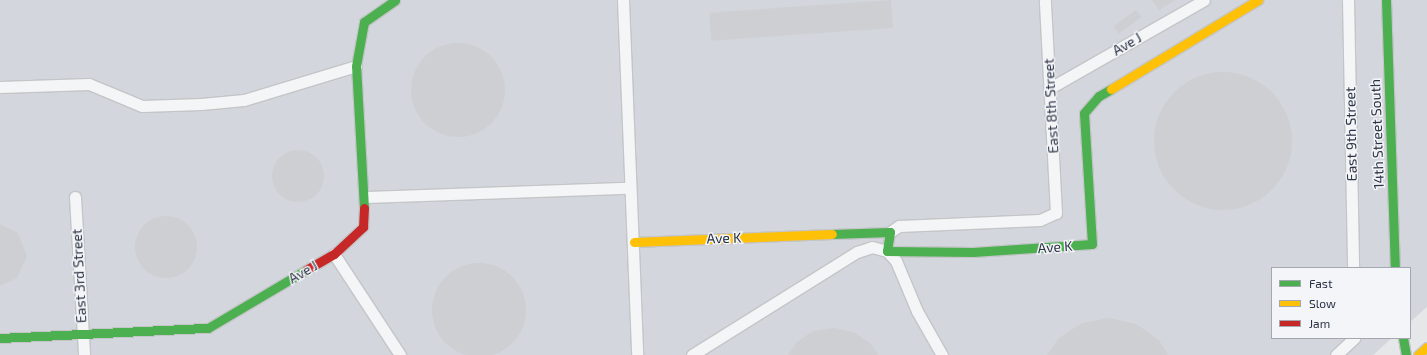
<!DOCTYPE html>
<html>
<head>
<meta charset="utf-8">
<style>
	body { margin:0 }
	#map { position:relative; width:1427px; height:355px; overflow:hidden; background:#e5e7e9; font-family:"Exo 2",sans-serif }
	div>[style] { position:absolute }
	.built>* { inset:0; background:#d3d6dc }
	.building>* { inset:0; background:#cdcfd2; transform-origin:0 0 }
	.round { border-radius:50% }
	.roads { filter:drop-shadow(1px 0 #c3c5c7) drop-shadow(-1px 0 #c3c5c7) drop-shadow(0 1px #c3c5c7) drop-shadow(0 -1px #c3c5c7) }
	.street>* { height:11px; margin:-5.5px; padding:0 5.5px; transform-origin:5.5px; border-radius:5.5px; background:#f4f5f6 }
	.fast>* { height:9px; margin:-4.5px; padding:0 4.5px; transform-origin:4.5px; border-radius:4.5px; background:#4caf50 }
	.slow>* { height:9px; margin:-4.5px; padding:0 4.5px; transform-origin:4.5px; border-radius:4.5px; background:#ffc107 }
	.jam>* { height:9px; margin:-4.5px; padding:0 4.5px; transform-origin:4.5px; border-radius:4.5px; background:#c62828 }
	span { translate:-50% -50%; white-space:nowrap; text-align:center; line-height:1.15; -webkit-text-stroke:3px #f3f5f8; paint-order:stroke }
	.street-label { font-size:14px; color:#2b3344 }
	.legend { position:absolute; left:1271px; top:267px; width:140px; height:72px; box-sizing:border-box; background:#f3f5f8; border:1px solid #a3a7b0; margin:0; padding:5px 7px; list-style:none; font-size:12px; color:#2b3344 }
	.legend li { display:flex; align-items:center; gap:8px; height:20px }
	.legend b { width:20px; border:1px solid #a3a7b0 }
</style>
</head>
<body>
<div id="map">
	<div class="built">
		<div style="clip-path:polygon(0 0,1427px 0,1427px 307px,1410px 322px,1410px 268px,1272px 268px,1272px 338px,1392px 338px,1373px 355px,0 355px)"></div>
	</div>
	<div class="building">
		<div style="left:891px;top:0;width:28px;height:182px;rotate:86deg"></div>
		<div style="clip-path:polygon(1152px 0,1175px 0,1159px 10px)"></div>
		<div style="left:1136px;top:10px;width:9px;height:28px;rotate:54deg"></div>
		<div class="round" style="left:411px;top:43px;width:94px;height:94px"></div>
		<div class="round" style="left:1154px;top:72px;width:138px;height:138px"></div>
		<div class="round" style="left:272px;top:150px;width:52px;height:52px"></div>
		<div class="round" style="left:135px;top:216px;width:62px;height:62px"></div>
		<div style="clip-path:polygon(0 224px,18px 233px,27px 256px,17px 278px,0 286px)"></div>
		<div class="round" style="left:432px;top:263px;width:94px;height:94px"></div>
		<div style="clip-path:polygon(1109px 318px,1136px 324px,1159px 340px,1168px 355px,1047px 355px,1059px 338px,1082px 323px)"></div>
		<div style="clip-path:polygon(834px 328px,853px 332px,870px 343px,878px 355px,788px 355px,797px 342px,813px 331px)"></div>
	</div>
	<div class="roads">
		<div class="street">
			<div style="left:623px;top:0;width:355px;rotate:87.7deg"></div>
			<div style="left:1348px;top:0;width:268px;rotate:88.9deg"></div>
			<div style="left:0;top:87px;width:89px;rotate:-1.9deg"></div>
			<div style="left:89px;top:84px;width:57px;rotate:22.5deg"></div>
			<div style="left:142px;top:106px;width:59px;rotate:-1.9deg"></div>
			<div style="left:201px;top:104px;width:43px;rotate:-5.3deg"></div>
			<div style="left:244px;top:100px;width:117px;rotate:-16.9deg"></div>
			<div style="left:1050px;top:88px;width:177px;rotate:-29.7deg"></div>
			<div style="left:75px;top:197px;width:158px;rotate:86.7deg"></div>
			<div style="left:365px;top:197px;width:264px;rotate:-2deg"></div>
			<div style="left:890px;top:232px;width:11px;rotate:-34deg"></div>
			<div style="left:899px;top:226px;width:141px;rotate:-2.4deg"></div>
			<div style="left:1040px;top:220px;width:17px;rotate:-24deg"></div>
			<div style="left:1056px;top:213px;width:213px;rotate:-93deg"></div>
			<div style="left:334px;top:254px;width:121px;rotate:56.8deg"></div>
			<div style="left:692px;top:355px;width:195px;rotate:-32deg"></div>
			<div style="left:857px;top:252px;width:16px;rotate:-18deg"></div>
			<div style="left:872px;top:247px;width:16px;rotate:15deg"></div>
			<div style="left:887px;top:251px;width:13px;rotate:48deg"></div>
			<div style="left:896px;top:261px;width:54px;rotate:67.2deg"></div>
			<div style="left:917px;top:311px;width:51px;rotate:60.4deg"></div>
			<div style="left:1336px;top:355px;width:25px;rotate:-43deg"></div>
		</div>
		<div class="fast">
			<div style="left:1386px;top:0;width:268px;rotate:88.1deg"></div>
			<div style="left:364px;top:208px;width:142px;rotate:-93.2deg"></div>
			<div style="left:356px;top:66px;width:45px;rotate:-79.7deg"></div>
			<div style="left:364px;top:22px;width:38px;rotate:-35deg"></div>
			<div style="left:832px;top:234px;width:58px;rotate:-2deg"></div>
			<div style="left:890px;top:232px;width:19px;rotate:99deg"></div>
			<div style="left:887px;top:251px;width:86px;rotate:0.7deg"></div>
			<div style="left:973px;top:252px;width:119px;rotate:-3.8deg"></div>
			<div style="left:1092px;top:244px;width:131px;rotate:-93.5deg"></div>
			<div style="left:1084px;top:113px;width:23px;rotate:-49deg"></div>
			<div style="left:1099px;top:96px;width:14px;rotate:-30deg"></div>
			<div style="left:0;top:338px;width:208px;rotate:-2.8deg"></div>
			<div style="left:208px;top:328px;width:114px;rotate:-30.6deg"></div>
			<div style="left:1403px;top:338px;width:17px;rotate:80deg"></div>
		</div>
		<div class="slow">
			<div style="left:1111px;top:89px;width:172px;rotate:-31.2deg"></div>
			<div style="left:634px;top:242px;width:198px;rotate:-2.3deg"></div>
			<div style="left:1418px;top:355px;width:12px;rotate:-42deg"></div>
		</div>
		<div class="jam">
			<div style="left:306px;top:270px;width:32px;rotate:-30deg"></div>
			<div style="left:334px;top:254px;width:40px;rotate:-43deg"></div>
			<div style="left:363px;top:227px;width:19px;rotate:-87deg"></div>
		</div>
	</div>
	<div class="street-label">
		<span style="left:1127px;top:44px;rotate:-30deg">Ave J</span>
		<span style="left:1051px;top:106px;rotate:-93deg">East 8th Street</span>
		<span style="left:1351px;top:134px;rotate:-91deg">East 9th Street</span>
		<span style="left:1377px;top:134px;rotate:-92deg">14th Street South</span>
		<span style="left:724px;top:238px;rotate:-2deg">Ave K</span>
		<span style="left:1055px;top:247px;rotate:-4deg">Ave K</span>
		<span style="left:303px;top:272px;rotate:-30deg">Ave J</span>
		<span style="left:79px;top:276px;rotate:-93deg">East 3rd Street</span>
	</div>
	<ul class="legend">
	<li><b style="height:5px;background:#4caf50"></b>Fast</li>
	<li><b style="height:5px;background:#ffc107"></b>Slow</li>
	<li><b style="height:5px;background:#c62828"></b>Jam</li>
	</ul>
</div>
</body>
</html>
